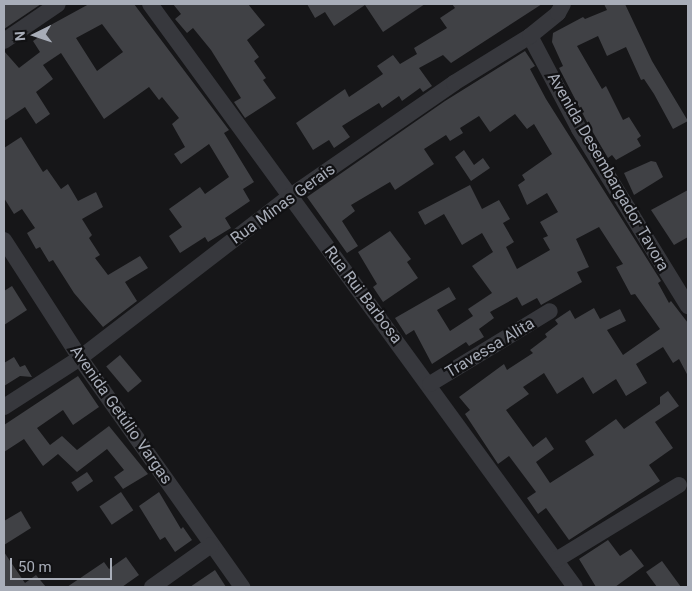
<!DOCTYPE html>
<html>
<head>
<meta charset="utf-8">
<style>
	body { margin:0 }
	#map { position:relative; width:692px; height:591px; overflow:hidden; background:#161618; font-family:Roboto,sans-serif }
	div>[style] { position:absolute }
	.building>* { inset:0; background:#404145; transform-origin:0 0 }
	.minor>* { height:16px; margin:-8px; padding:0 8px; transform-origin:8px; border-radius:8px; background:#37383d }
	span { translate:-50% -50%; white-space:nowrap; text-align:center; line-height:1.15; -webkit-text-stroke:4.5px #111113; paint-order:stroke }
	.street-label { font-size:16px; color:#a8adb8 }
	.frame { position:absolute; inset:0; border:5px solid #a8adb8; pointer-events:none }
	.north { position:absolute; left:10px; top:10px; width:50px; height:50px; -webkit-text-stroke:4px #111113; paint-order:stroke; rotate:266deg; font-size:14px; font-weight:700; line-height:20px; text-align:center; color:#a8adb8 }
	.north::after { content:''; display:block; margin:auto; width:18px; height:22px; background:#a8adb8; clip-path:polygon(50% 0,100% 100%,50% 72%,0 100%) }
	.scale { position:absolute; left:10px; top:558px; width:102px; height:22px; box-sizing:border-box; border:2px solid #a8adb8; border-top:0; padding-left:6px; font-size:15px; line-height:18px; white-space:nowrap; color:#a8adb8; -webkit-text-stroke:4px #111113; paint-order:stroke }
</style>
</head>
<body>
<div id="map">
	<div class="building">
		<div style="clip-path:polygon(4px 4px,41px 4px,4px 29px)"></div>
		<div style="clip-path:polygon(evenodd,89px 4px,134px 4px,229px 130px,224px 133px,254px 182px,243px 189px,250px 201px,225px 218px,231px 228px,208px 242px,205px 237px,180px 253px,169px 236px,182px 227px,169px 209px,200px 187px,205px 194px,229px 177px,209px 144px,181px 164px,174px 154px,185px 147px,172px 124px,179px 118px,162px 97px,159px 100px,149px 87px,104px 119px,61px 53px,43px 65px,53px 79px,36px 92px,50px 114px,36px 124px,25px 107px,4px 121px,4px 51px,19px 68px,40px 52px,33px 41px,49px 30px,47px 27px,89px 4px,102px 24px,123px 52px,97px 71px,76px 38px,102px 24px)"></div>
		<div style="clip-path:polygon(173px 4px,248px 4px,265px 25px,247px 40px,259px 57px,254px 61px,266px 78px,263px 80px,276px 98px,245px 118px,234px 102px,241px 98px,211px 50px,193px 28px,187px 33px,175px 19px,181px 14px)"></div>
		<div style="clip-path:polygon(307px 4px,425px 4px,383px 32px,365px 5px,334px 26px,325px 12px,315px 18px)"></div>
		<div style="clip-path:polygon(452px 4px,542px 4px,451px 63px,443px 55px,419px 68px,432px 86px,423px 92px,420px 88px,402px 101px,399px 96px,382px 108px,379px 103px,342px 126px,350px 137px,334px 148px,329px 140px,313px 150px,296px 123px,345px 89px,349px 97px,383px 74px,377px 66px,393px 55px,400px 64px,417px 54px,414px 48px,447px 28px,440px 18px,455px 8px)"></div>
		<div style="clip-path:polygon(604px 4px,625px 4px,652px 61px,688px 121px,673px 129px,654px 94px,644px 79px,641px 80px,626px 47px,607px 56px,598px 36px,577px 46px,602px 89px,606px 86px,623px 120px,629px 117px,641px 136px,637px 139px,641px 146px,616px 160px,612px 155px,608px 158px,588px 124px,559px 68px,563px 66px,552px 42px,553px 33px,583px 17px,585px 19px,607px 10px)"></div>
		<div style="clip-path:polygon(525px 51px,535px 66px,530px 69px,546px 99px,661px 281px,658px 283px,669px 303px,671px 301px,688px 323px,688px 376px,679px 359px,673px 363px,663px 347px,636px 364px,647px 383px,626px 396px,616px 379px,593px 394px,583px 377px,557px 394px,544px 373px,523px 387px,529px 394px,506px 410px,533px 447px,546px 437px,554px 449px,536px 462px,550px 483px,594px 455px,585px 441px,616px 419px,624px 429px,660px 404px,660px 397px,668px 391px,679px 406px,655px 422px,673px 448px,649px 465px,660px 481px,569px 540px,546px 508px,538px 514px,527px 498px,536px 492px,509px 456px,498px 464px,465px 414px,470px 410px,459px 397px,504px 364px,507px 370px,533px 353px,530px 350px,547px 337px,545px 334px,558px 324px,555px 320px,570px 310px,575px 319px,594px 308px,600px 319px,620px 309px,626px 321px,607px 330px,623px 355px,660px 329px,635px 294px,631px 295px,616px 267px,623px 264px,599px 227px,576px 239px,589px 267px,577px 272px,582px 282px,541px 305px,537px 298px,522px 306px,517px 297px,490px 312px,494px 318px,479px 329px,484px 337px,469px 346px,466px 342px,432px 364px,414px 330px,406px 335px,395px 318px,449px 287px,456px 299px,437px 310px,450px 331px,473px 316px,468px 309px,492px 293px,472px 266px,493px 252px,482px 233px,462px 245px,444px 214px,425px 225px,418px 212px,470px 185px,482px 209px,499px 200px,510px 219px,503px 223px,514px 242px,506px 247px,517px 269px,550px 250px,543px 238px,548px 236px,540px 222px,558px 212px,547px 193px,527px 205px,518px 185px,525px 180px,522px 175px,552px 154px,534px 124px,527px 129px,515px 114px,490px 132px,479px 116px,460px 128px,463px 133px,450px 141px,446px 135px,424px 149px,434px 164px,395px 190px,390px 182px,351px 205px,355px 211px,342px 221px,358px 246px,347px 253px,307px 197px,445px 101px)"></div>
		<div style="clip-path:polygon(21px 137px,43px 172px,47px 169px,61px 189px,68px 184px,78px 201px,96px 192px,103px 207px,82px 219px,92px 235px,89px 238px,100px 255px,95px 258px,108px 275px,140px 256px,148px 268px,125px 282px,137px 301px,103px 327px,74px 293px,53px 260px,49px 262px,40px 247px,36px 249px,27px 233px,35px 228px,22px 209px,14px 214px,4px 198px,4px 148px)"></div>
		<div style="clip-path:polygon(464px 150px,474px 165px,483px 158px,490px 168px,471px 181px,455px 157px)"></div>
		<div style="clip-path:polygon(651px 161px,656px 162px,663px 177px,634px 195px,624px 173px)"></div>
		<div style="clip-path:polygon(688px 190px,688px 237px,674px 245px,651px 210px)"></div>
		<div style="clip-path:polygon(390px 231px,411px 259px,407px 262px,418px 278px,383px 302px,373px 287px,377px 284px,358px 252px)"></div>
		<div style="clip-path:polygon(12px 286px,27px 310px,4px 325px,4px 291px)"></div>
		<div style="left:120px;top:355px;width:34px;height:18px;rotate:50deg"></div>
		<div style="clip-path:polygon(14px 357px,20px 367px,25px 365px,32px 377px,20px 376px,4px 386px,4px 363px)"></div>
		<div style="clip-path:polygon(78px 376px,99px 407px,73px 425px,63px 410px,37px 428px,50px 445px,62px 436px,77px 450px,109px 426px,148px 474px,123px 489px,114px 477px,124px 470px,107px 449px,77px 472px,58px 454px,43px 466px,24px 439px,4px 452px,4px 425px)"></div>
		<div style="left:87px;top:472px;width:11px;height:19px;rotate:56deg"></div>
		<div style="left:121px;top:492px;width:22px;height:26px;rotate:56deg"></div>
		<div style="clip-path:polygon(159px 492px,181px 529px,183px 527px,192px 540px,175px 552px,165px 537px,160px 540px,139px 506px)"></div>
		<div style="clip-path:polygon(21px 511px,31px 528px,4px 545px,4px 521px)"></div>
		<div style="clip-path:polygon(608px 540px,620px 556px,631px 549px,644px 566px,615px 587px,596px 587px,579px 559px)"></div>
		<div style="clip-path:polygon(4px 552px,25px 583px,36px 575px,46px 587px,4px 587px)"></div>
		<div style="clip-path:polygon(126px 557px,139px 575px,122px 587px,67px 587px,104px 562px,109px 569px)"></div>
		<div style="clip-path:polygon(662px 561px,681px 587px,657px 587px,646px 572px)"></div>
		<div style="clip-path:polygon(215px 570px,226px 587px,190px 587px)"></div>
	</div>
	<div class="minor">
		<div style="left:150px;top:4px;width:721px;rotate:53.91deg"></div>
		<div style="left:530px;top:36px;width:105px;rotate:62.2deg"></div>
		<div style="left:579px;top:129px;width:208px;rotate:58.4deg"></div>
		<div style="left:4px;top:41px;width:65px;rotate:-34.4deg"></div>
		<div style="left:4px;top:240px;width:140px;rotate:57.2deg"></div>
		<div style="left:80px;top:358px;width:281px;rotate:54.7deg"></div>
		<div style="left:430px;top:384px;width:140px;rotate:-31.3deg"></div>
		<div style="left:4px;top:407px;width:90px;rotate:-32.8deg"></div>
		<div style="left:80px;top:358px;width:264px;rotate:-37.6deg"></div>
		<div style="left:289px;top:197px;width:201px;rotate:-34.6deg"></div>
		<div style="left:454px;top:83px;width:89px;rotate:-31.7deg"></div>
		<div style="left:530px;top:36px;width:36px;rotate:-39deg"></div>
		<div style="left:558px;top:13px;width:10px;rotate:-61deg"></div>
		<div style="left:556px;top:560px;width:144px;rotate:-31.4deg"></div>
		<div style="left:152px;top:587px;width:72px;rotate:-35.4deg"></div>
	</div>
	<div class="street-label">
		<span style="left:608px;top:172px;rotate:60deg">Avenida Desembargador Tavora</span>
		<span style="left:283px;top:204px;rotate:-36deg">Rua Minas Gerais</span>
		<span style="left:363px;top:295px;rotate:53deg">Rua Rui Barbosa</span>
		<span style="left:490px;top:348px;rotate:-31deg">Travessa Alita</span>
		<span style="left:121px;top:415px;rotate:55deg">Avenida Getúlio Vargas</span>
	</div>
	<div class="frame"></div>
	<div class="north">N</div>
	<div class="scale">50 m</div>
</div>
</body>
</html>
